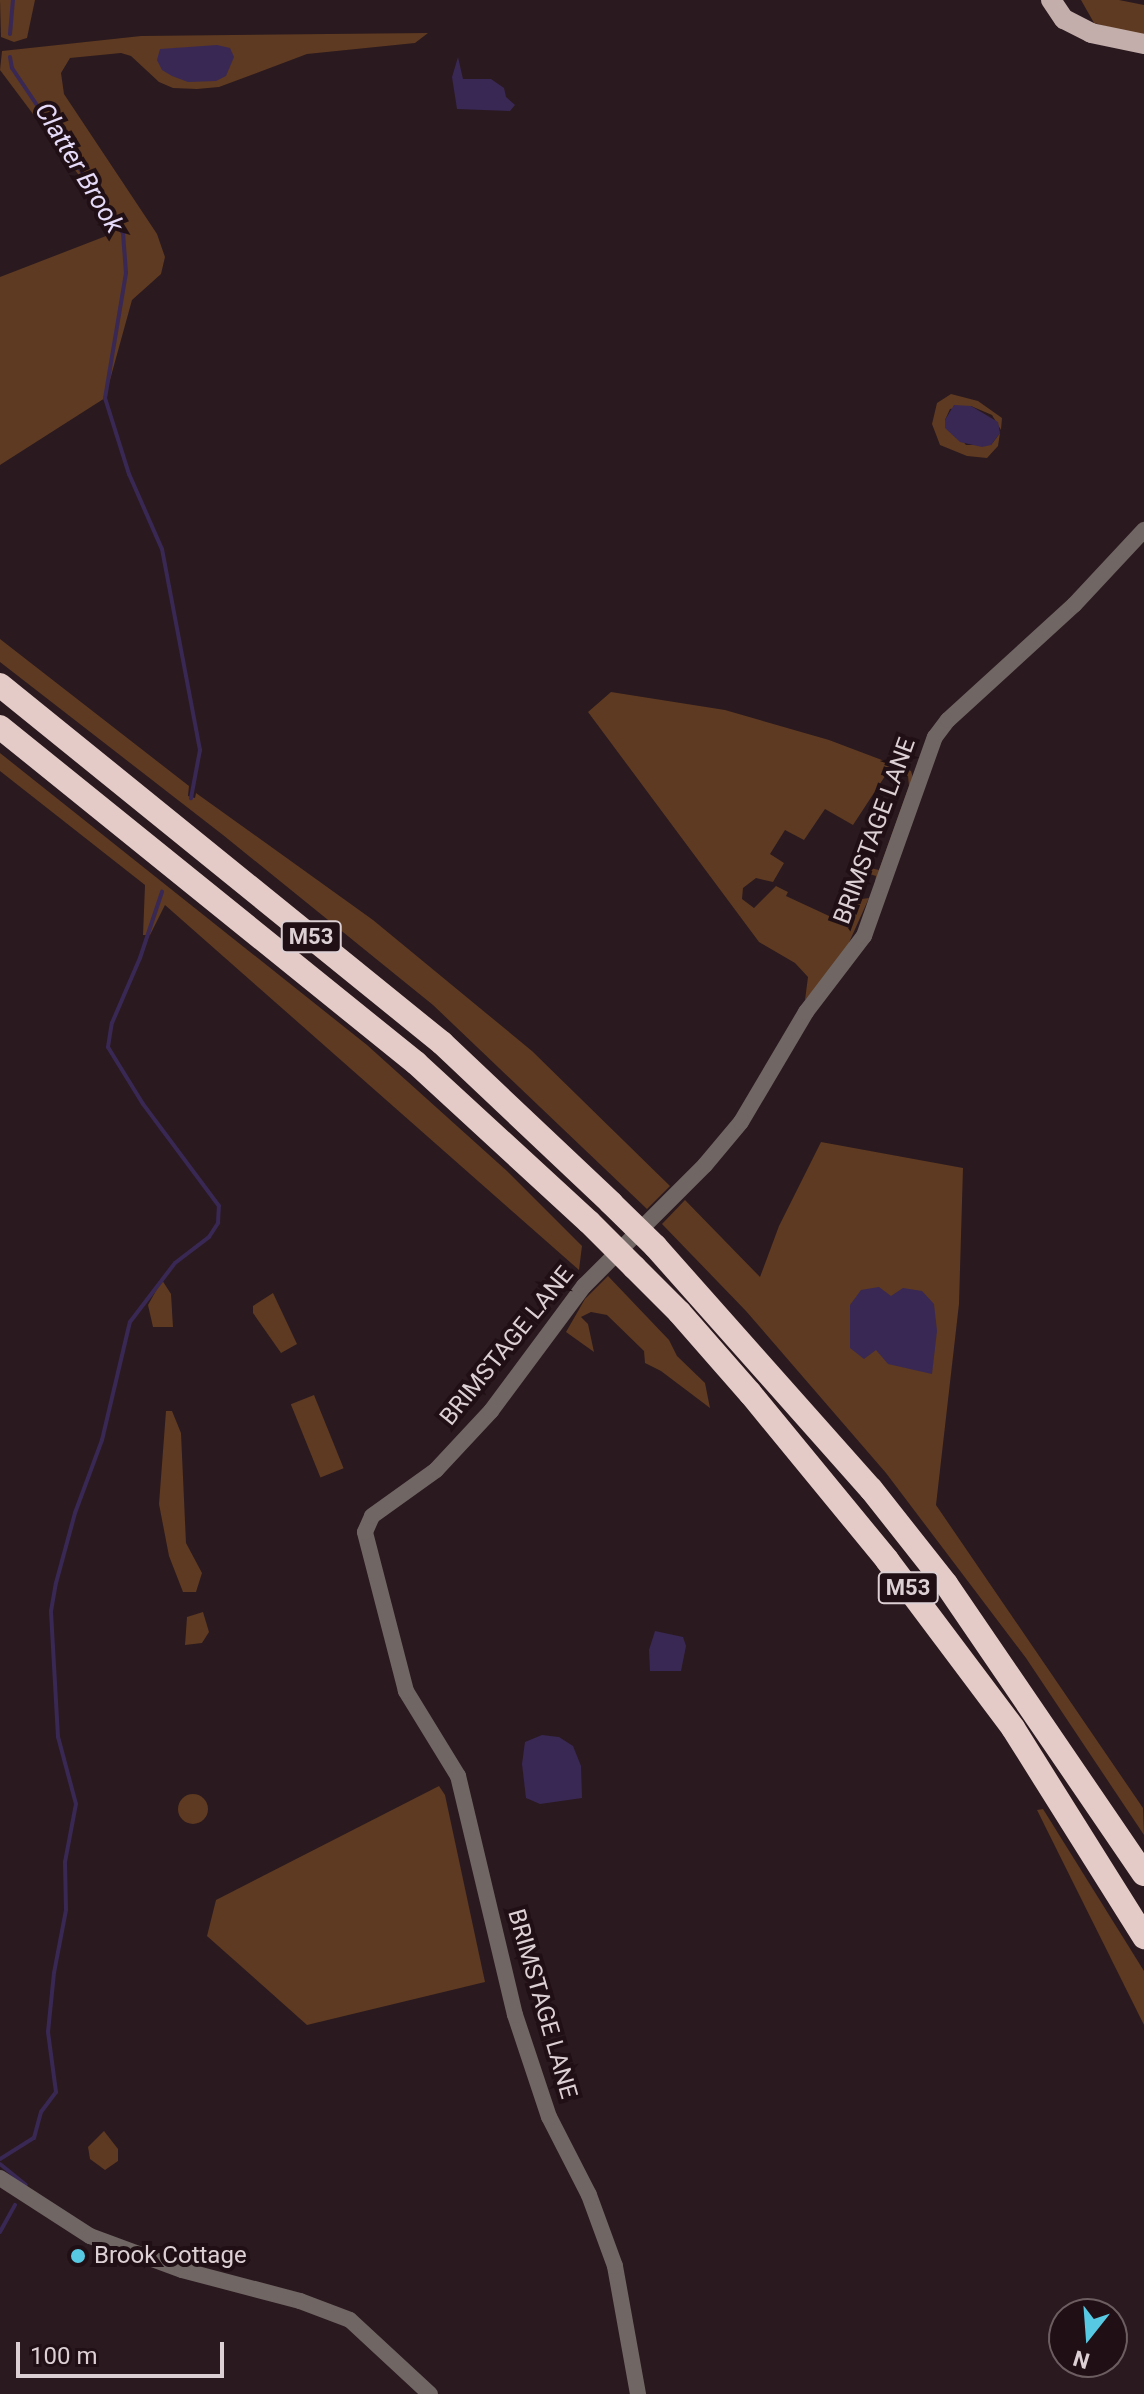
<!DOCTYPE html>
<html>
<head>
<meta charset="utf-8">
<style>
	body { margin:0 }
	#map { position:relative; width:1144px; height:2394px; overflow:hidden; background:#2a191f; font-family:Roboto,sans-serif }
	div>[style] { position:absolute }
	.green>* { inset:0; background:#5d3a21; transform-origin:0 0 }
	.round { border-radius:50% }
	.water>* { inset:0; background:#392853 }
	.stream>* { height:4px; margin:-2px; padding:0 2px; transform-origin:2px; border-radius:2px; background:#392853 }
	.minor>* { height:16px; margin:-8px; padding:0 8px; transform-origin:8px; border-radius:8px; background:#706664 }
	.primary>* { height:20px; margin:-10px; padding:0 10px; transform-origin:10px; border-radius:10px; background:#c3aeab }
	.motorway>* { height:24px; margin:-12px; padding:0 12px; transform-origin:12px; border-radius:12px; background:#e4cbc7 }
	.motorway-bridge>* { height:24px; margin:-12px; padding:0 12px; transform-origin:12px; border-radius:12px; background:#e4cbc7 }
	.dots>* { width:22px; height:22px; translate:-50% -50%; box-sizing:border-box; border:4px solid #201015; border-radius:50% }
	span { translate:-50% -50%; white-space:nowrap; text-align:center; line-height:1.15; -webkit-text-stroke:8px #201015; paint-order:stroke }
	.shield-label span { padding:2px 6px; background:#201015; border:2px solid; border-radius:6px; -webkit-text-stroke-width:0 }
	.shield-label { font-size:22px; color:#ddd0d4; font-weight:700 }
	.street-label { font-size:24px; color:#ddd0d4 }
	.poi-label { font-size:24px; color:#ddd0d4 }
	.left { translate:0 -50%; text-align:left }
	.water-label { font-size:26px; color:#e5dbf9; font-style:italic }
	.north { position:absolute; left:1048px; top:2298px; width:80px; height:80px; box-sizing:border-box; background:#201015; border:2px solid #6c5d61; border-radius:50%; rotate:197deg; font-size:22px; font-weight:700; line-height:32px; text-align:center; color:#ddd0d4 }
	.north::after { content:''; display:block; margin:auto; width:28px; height:36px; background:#58c9e3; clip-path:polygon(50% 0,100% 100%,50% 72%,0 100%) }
	.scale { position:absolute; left:16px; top:2342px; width:208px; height:36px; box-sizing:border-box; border:4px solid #ddd0d4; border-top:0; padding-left:10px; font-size:24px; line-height:28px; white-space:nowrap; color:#ddd0d4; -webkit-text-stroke:6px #201015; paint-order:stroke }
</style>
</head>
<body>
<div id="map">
	<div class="green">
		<div style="clip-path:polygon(0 0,35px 0,27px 38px,14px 42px,1px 37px)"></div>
		<div style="clip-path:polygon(1081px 0,1119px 0,1144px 5px,1144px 37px,1094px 23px)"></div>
		<div style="clip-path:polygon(428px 33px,415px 43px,307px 54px,219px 87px,197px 89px,173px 88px,159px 82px,131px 56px,121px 53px,70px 58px,61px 73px,64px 94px,157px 234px,165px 257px,161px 274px,132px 300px,105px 398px,0 465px,0 277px,106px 236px,109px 224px,93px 194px,0 70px,2px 51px,141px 36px)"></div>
		<div style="clip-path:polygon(951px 394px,978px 401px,1002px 418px,1001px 430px,992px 415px,971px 406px,950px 409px,945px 420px,966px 445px,991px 445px,1000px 433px,998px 446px,987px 458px,967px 456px,940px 445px,932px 424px,937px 403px)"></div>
		<div style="clip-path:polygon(0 639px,189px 786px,188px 796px,195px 798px,196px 793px,373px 920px,532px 1051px,670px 1186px,647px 1209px,433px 1005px,223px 835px,0 662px)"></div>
		<div style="clip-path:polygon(611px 692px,725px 710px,829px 740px,911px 771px,913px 778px,874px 888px,876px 876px,860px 871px,862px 866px,879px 870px,909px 786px,908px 776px,889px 770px,853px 825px,825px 809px,804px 840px,785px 830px,770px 854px,784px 863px,773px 882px,756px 878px,743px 888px,742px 899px,754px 908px,776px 886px,788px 892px,786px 896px,842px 922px,854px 900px,869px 898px,843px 956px,805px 1000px,808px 977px,795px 963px,759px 942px,588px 712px)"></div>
		<div style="clip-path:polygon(0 753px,367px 1045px,507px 1171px,582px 1246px,579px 1270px,165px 905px,150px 935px,143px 935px,145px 885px,0 771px)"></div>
		<div style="clip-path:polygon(821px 1142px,963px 1168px,959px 1304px,936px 1505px,1143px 1808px,1144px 1835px,1026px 1658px,886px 1473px,746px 1311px,662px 1224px,685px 1200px,760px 1277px,779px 1226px)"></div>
		<div style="clip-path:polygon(608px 1276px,669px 1340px,677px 1356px,705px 1383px,710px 1408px,661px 1371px,645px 1363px,644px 1351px,607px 1315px,591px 1312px,581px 1317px,588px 1324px,594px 1352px,566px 1332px,585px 1299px)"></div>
		<div style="clip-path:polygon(162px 1280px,171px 1294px,173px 1327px,153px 1327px,148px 1305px)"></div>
		<div style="clip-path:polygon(273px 1293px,297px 1344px,281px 1353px,253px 1313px,253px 1306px)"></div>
		<div style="left:314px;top:1395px;width:79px;height:25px;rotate:68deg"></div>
		<div style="clip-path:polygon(166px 1411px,172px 1411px,181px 1433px,186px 1543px,202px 1573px,196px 1592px,183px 1592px,169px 1556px,159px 1504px)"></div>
		<div style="clip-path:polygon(203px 1612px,209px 1632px,202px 1643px,185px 1645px,187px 1617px)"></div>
		<div style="clip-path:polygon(439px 1786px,445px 1795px,485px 1982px,307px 2025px,207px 1936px,216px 1900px)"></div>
		<div class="round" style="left:178px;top:1794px;width:30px;height:30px"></div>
		<div style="clip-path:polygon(1043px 1809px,1144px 1971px,1144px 2025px,1037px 1810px)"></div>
		<div style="clip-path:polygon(104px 2131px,118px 2149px,118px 2161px,105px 2170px,90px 2159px,88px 2147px)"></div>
	</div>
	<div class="water">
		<div style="clip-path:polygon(217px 45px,230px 48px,234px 57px,226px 76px,216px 81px,188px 82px,172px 76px,162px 70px,157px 60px,160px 49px)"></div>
		<div style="clip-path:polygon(458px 57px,463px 79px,491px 79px,504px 88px,506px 97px,515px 105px,510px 111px,457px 109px,452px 77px)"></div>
		<div style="clip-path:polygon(954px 405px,971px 406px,998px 422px,1000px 433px,991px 445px,982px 447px,960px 442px,945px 428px,945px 420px)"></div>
		<div style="clip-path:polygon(879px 1287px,891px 1296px,903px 1288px,922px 1291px,934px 1304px,937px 1331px,932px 1374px,888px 1364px,876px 1350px,864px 1359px,850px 1348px,850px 1305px,861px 1290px)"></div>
		<div style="clip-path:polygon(655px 1631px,683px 1637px,686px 1646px,681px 1671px,650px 1671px,649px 1650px)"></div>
		<div style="clip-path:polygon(542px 1735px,559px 1737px,573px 1746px,581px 1766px,582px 1798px,540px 1804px,526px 1798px,522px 1764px,525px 1742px)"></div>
	</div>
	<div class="stream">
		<div style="left:10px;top:34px;width:34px;rotate:-85deg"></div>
		<div style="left:10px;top:57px;width:11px;rotate:80deg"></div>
		<div style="left:12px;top:68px;width:199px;rotate:56.1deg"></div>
		<div style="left:123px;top:233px;width:40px;rotate:85.7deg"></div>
		<div style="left:126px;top:273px;width:127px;rotate:99.5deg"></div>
		<div style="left:105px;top:398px;width:80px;rotate:72.5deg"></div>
		<div style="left:129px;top:474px;width:82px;rotate:66.3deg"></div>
		<div style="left:162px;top:549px;width:205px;rotate:79.3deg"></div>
		<div style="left:200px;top:750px;width:49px;rotate:100.6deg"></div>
		<div style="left:0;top:2159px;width:40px;rotate:-32deg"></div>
		<div style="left:34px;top:2138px;width:27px;rotate:-75deg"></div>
		<div style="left:41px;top:2112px;width:25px;rotate:-53deg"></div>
		<div style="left:56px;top:2092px;width:61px;rotate:-97.6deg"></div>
		<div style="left:48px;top:2032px;width:59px;rotate:-84.2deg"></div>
		<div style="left:54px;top:1973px;width:64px;rotate:-79.2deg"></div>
		<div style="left:66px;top:1910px;width:48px;rotate:-91.2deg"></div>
		<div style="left:65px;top:1862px;width:59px;rotate:-79.3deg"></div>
		<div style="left:76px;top:1804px;width:69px;rotate:-105deg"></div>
		<div style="left:58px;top:1737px;width:126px;rotate:-93.2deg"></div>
		<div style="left:51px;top:1611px;width:28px;rotate:-80deg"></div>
		<div style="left:56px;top:1583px;width:73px;rotate:-74.8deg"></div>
		<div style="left:75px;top:1513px;width:78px;rotate:-69.7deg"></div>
		<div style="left:102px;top:1440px;width:121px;rotate:-76.7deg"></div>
		<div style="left:130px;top:1322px;width:74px;rotate:-52.7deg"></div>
		<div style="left:175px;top:1263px;width:43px;rotate:-37.4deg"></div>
		<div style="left:209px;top:1237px;width:17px;rotate:-57deg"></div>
		<div style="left:218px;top:1223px;width:17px;rotate:-87deg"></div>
		<div style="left:219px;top:1206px;width:127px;rotate:-126.7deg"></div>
		<div style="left:143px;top:1104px;width:67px;rotate:-121.6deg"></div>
		<div style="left:108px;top:1047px;width:24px;rotate:-81deg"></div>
		<div style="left:112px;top:1023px;width:71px;rotate:-66.7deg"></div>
		<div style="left:140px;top:958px;width:70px;rotate:-71.6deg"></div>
		<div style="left:0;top:2164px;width:33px;rotate:39deg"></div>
		<div style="left:0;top:2232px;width:31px;rotate:-61deg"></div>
	</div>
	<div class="minor">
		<div style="left:0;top:2178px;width:107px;rotate:32.8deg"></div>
		<div style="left:90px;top:2236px;width:98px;rotate:20.3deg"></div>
		<div style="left:182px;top:2270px;width:122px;rotate:14.7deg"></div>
		<div style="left:300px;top:2301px;width:53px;rotate:20.8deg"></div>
		<div style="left:350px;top:2320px;width:109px;rotate:42.8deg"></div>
		<div style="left:638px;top:2394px;width:130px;rotate:-100.2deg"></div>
		<div style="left:615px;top:2266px;width:76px;rotate:-110.1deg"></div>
		<div style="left:589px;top:2195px;width:88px;rotate:-117.1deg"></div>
		<div style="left:549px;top:2117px;width:108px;rotate:-108.4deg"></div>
		<div style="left:515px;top:2015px;width:246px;rotate:-103.4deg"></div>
		<div style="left:458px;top:1776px;width:100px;rotate:-121.5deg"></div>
		<div style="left:406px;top:1691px;width:164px;rotate:-104.5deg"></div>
		<div style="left:365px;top:1532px;width:17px;rotate:-66deg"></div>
		<div style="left:372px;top:1516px;width:79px;rotate:-35.7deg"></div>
		<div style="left:436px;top:1470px;width:81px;rotate:-47deg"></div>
		<div style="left:491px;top:1411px;width:156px;rotate:-53.4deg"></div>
		<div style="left:584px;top:1286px;width:171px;rotate:-45deg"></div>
		<div style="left:705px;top:1165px;width:56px;rotate:-50.1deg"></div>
		<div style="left:741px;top:1122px;width:128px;rotate:-59.4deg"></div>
		<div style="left:806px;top:1012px;width:96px;rotate:-52.7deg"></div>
		<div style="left:864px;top:936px;width:211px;rotate:-70.4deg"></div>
		<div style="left:935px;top:737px;width:21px;rotate:-53deg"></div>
		<div style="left:948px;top:720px;width:171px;rotate:-42.4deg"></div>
		<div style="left:1074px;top:605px;width:103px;rotate:-47deg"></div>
	</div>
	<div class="primary">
		<div style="left:1051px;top:0;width:23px;rotate:56deg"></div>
		<div style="left:1064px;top:19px;width:30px;rotate:27deg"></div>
		<div style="left:1091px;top:33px;width:54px;rotate:11.7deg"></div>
	</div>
	<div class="motorway">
		<div style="left:0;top:685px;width:569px;rotate:39.01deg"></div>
		<div style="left:442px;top:1043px;width:233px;rotate:43.4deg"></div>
		<div style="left:0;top:727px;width:535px;rotate:38.93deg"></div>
		<div style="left:416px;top:1063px;width:235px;rotate:42.6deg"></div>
		<div style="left:655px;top:1246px;width:325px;rotate:48.4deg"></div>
		<div style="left:871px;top:1489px;width:121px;rotate:51.7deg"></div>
		<div style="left:946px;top:1584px;width:351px;rotate:55.7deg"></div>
		<div style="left:634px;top:1267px;width:64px;rotate:45deg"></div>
		<div style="left:679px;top:1312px;width:108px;rotate:48.8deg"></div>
		<div style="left:750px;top:1393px;width:216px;rotate:50.6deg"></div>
		<div style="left:887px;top:1560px;width:210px;rotate:53.1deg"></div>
		<div style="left:1013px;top:1728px;width:247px;rotate:57.9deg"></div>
	</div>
	<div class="motorway-bridge">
		<div style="left:611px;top:1203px;width:62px;rotate:44.3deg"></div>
		<div style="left:589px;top:1222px;width:64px;rotate:45deg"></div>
	</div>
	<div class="dots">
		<div style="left:78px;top:2256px;background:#58c9e3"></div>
	</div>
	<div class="shield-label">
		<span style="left:311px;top:937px">M53</span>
		<span style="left:908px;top:1588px">M53</span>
	</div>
	<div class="street-label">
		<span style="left:875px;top:831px;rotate:-70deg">BRIMSTAGE LANE</span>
		<span style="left:507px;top:1346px;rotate:-51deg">BRIMSTAGE LANE</span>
		<span style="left:542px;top:2004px;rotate:74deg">BRIMSTAGE LANE</span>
	</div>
	<div class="poi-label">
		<span class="left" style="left:94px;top:2256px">Brook Cottage</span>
	</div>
	<div class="water-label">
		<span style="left:79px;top:168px;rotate:59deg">Clatter Brook</span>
	</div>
	<div class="north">N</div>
	<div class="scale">100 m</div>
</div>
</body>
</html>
